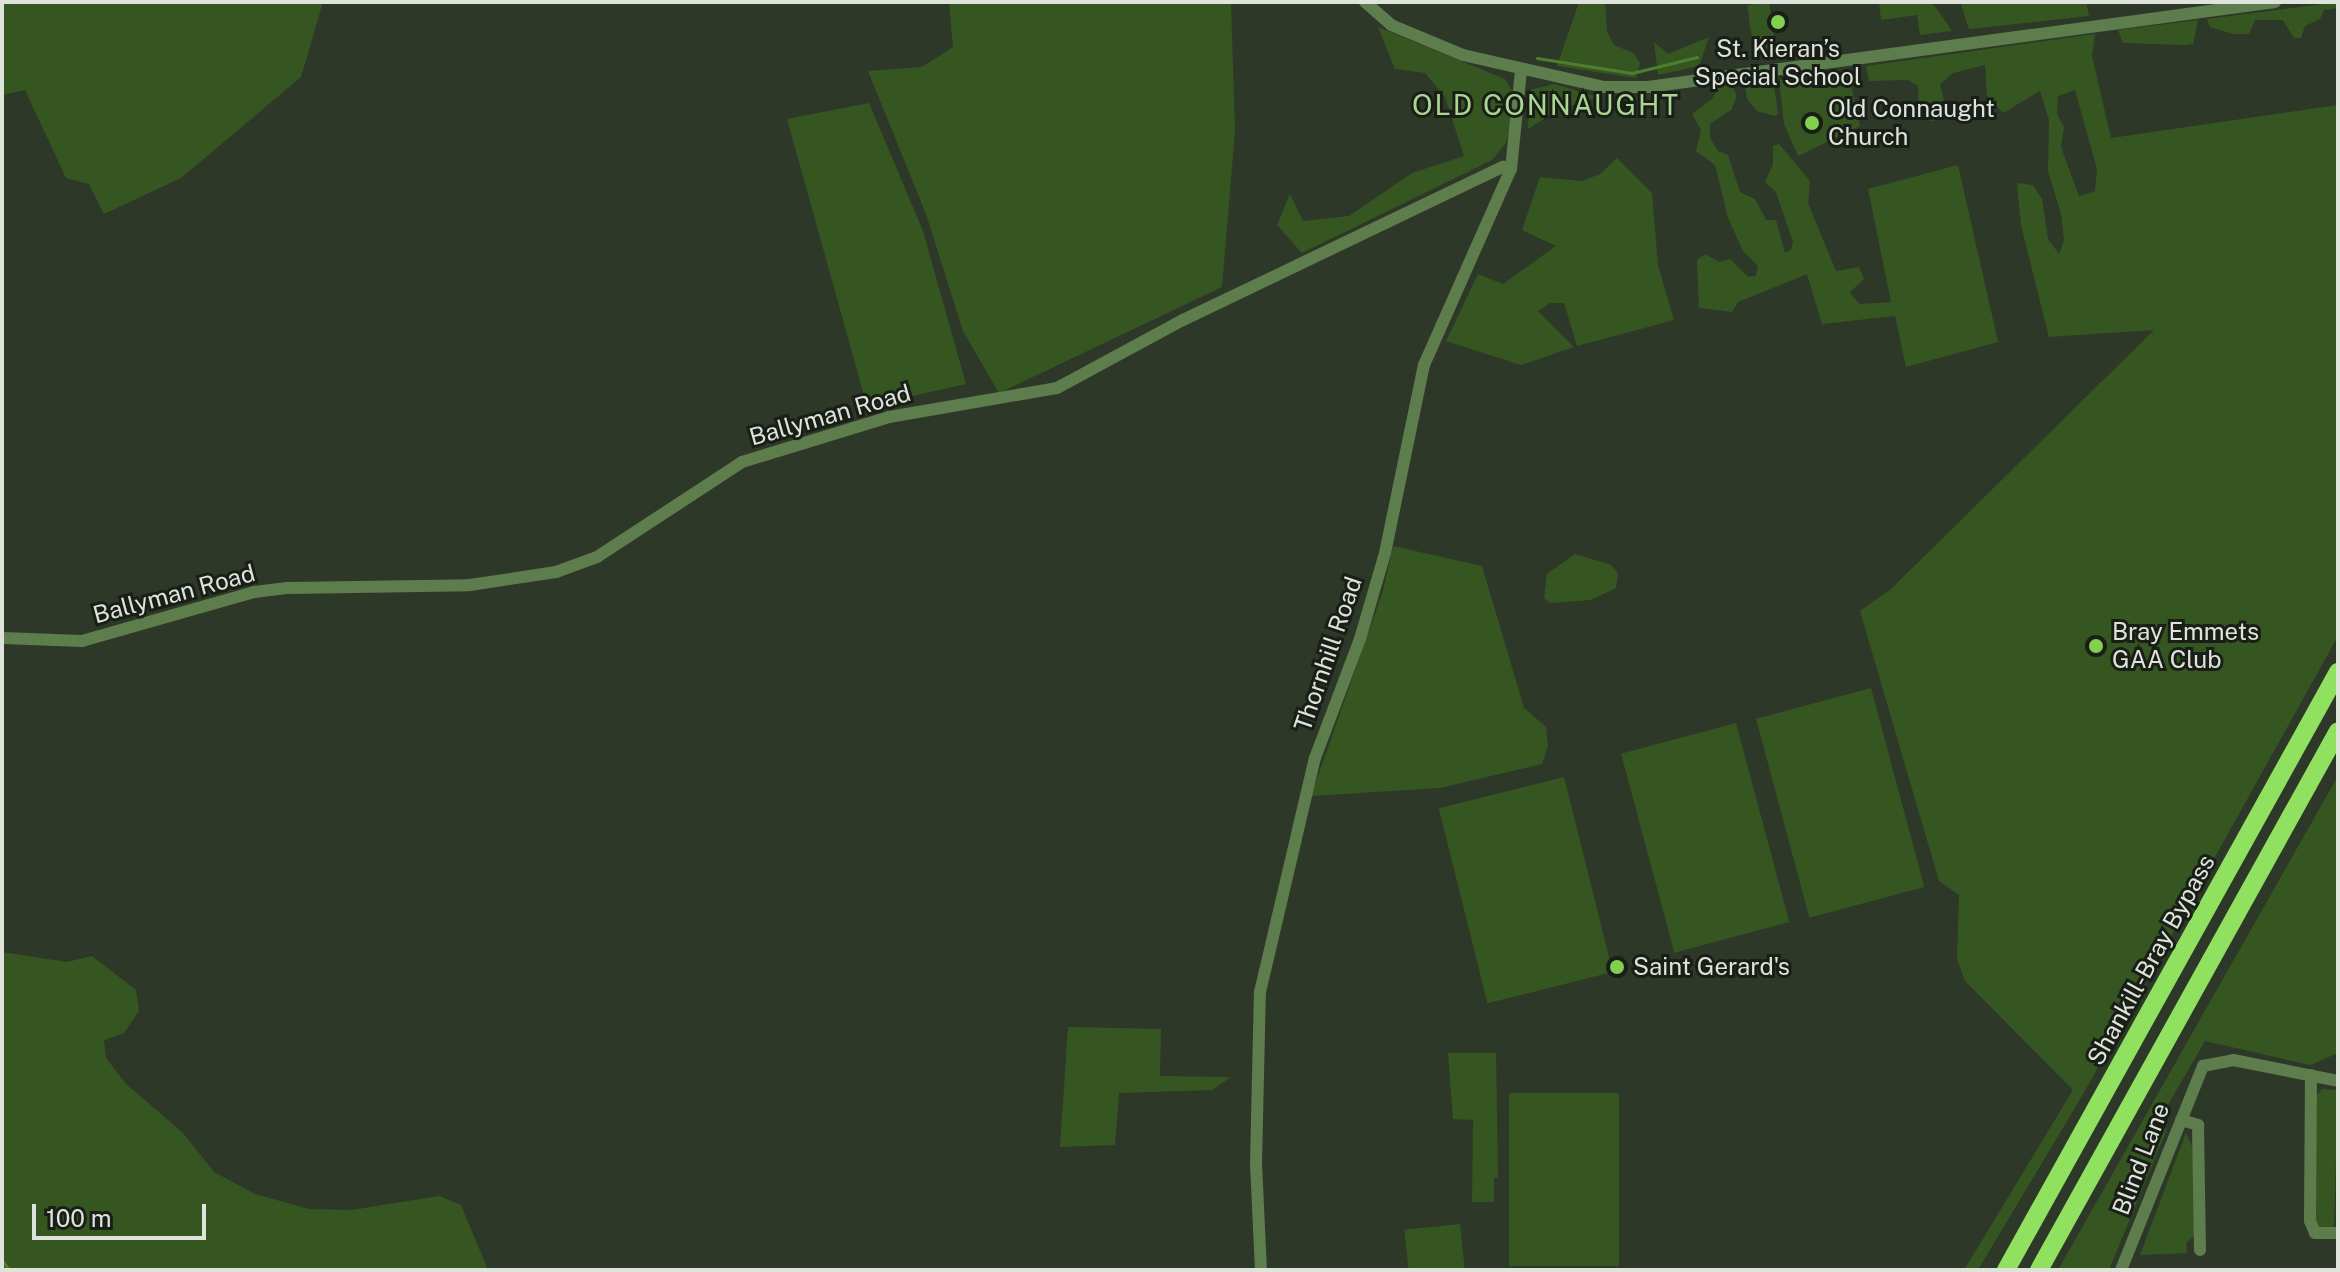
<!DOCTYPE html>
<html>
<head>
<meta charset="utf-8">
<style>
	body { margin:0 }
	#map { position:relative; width:2340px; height:1272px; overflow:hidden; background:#2e3829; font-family:"Public Sans",sans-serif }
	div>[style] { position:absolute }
	.green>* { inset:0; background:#355621; transform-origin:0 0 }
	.stream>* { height:3px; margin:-1.5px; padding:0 1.5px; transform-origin:1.5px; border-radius:1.5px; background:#4e7f30 }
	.minor>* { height:12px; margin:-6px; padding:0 6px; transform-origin:6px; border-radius:6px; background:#5d7d4c }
	.highway>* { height:18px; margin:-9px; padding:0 9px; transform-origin:9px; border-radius:9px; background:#90e15f }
	.dots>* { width:22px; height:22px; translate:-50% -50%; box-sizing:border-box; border:4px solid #191e17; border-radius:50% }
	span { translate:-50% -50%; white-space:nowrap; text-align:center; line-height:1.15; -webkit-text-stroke:6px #191e17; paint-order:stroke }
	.poi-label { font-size:24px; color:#dee4db }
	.left { translate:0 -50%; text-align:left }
	.street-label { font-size:24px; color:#dee4db }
	.quarter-label { font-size:28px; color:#aad694; letter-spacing:2px }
	.frame { position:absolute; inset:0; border:4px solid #dee4db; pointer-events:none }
	.scale { position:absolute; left:32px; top:1204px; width:174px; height:36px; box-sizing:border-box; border:4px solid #dee4db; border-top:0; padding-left:10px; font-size:24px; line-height:28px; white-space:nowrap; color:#dee4db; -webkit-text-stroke:6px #191e17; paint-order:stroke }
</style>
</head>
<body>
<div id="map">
	<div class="green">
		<div style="clip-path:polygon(2px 2px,323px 2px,301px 77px,181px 178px,104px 214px,89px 184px,66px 178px,25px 90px,2px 95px)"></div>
		<div style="clip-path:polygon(949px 2px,1231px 2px,1235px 132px,1222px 287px,999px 393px,963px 331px,926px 214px,868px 71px,922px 67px,953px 47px)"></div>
		<div style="clip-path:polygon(1579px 2px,1619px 2px,1605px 3px,1607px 31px,1614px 45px,1633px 53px,1640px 63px,1636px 78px,1557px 66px)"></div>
		<div style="left:1769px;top:2px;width:50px;height:22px;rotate:82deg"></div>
		<div style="clip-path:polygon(1879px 2px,1932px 2px,1952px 31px,1920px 35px,1917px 15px,1881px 20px)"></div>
		<div style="clip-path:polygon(1960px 2px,2086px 2px,2089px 16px,1969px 29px)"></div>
		<div style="clip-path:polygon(2338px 2px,2338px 8px,2324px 10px,2320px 19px,2305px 26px,2301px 38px,2294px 38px,2283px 20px,2255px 20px,2249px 34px,2233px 34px,2210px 27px,2207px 19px)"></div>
		<div style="clip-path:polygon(2198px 20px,2193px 44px,2185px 45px,2123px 43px,2118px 30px)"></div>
		<div style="clip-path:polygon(1378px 27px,1505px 79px,1512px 91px,1513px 117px,1506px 143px,1492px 160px,1302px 253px,1277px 225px,1290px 194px,1303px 221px,1349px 216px,1412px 173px,1464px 156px,1445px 97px,1425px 73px,1395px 69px)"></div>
		<div style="clip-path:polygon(evenodd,2095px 34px,2092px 56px,2111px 138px,2338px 105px,2338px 636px,2082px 1096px,1978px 1270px,1964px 1270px,2073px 1090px,1965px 981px,1957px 959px,1959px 895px,1939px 881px,1860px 611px,1891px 589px,2154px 330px,2049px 337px,2021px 225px,2017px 183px,2033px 185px,2042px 199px,2048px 239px,2059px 254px,2064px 240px,2061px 214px,2048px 171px,2049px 120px,2040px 91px,2003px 113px,1987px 96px,1985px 65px,1953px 73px,1940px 84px,1948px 119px,1931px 121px,1919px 114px,1918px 86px,1908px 80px,1869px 81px,1866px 66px,2095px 34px,2075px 90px,2097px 169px,2095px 191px,2079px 196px,2061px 147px,2064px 127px,2057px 114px,2058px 96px,2075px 90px)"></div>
		<div style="clip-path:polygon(1709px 37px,1699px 66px,1658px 75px,1654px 42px,1668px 54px)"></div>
		<div style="clip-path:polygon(1848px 70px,1860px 126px,1798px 156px,1784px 124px,1779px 80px)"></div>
		<div style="clip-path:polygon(1773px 78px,1778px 114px,1774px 116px,1757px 111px,1747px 99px,1744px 81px)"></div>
		<div style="clip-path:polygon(1731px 83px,1737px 96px,1731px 110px,1710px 124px,1710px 138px,1718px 151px,1728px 155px,1740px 192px,1755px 199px,1766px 220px,1776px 220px,1785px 253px,1791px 250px,1793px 242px,1776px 192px,1765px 182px,1773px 164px,1773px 146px,1779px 144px,1810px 181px,1808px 203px,1836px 271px,1859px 267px,1864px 279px,1850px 292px,1859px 304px,1891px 302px,1868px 189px,1958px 165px,1998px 342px,1906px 367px,1895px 316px,1822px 324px,1807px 274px,1738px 302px,1732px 312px,1699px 308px,1697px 260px,1705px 254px,1719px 262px,1730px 259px,1748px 277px,1756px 276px,1758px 266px,1743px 251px,1728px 218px,1715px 165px,1696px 151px,1701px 130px,1692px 114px,1712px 99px,1721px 84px)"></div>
		<div style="clip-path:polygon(1554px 84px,1598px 97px,1558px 110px,1528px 129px,1530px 90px)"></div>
		<div style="clip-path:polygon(869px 103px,923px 231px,966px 384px,867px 406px,787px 119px)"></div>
		<div style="clip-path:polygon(1617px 158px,1652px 193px,1658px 265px,1674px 320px,1577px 346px,1564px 303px,1550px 303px,1538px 311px,1574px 347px,1521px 365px,1446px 341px,1478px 274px,1503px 284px,1556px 246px,1522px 230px,1540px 177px,1582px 181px,1600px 174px)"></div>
		<div style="clip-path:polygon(1393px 546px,1482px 566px,1524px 708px,1546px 727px,1548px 746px,1542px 764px,1440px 788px,1311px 796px,1383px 591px)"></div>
		<div style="clip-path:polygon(1575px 554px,1611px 565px,1618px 573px,1616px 588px,1591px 600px,1550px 603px,1544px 598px,1547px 574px)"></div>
		<div style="left:1871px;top:688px;width:206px;height:119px;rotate:75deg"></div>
		<div style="left:1736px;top:723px;width:206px;height:119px;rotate:75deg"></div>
		<div style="clip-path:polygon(2338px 776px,2338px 1053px,2310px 1065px,2205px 1041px,2158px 1122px,2167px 1129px,2109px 1270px,2058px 1270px)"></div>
		<div style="left:1564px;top:777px;width:201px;height:129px;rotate:76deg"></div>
		<div style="clip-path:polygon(2px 952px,67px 962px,92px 956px,136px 990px,139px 1011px,124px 1033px,104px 1040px,106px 1058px,125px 1083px,183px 1133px,214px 1172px,255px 1194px,309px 1209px,352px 1210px,439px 1196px,461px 1205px,488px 1270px,2px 1270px)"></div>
		<div style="clip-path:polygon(1068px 1027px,1161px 1029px,1160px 1076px,1231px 1077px,1212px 1090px,1119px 1093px,1115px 1145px,1060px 1147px)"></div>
		<div style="clip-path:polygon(1448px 1053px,1496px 1053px,1498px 1178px,1494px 1178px,1494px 1202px,1472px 1202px,1473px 1120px,1453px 1119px)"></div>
		<div style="clip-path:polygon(2322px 1089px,2338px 1090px,2334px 1227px,2318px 1227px,2316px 1222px,2314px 1098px)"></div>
		<div style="left:1509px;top:1093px;width:110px;height:173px"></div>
		<div style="clip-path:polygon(2186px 1133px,2194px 1151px,2195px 1235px,2186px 1243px,2187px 1253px,2140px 1255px)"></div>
		<div style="left:1460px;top:1224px;width:46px;height:56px;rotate:84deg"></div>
	</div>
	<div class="stream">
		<div style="left:1537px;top:58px;width:96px;rotate:9deg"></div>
		<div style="left:1632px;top:73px;width:67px;rotate:-13.8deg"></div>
		<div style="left:2px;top:1260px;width:12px;rotate:55deg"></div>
	</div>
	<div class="minor">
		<div style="left:1365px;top:2px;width:35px;rotate:41deg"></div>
		<div style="left:1391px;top:25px;width:78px;rotate:22.6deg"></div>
		<div style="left:1463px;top:55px;width:145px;rotate:12.8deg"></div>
		<div style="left:1604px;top:87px;width:44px"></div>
		<div style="left:1648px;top:87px;width:633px;rotate:-7.72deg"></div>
		<div style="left:2px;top:638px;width:80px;rotate:2.1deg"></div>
		<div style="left:82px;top:641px;width:179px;rotate:-15.9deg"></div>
		<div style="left:254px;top:592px;width:35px;rotate:-7deg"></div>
		<div style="left:289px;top:588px;width:181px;rotate:-0.9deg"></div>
		<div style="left:470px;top:585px;width:87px;rotate:-8.6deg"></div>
		<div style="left:556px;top:572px;width:44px;rotate:-20.1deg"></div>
		<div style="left:597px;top:557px;width:173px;rotate:-33.2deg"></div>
		<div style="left:742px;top:462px;width:154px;rotate:-17deg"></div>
		<div style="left:889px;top:417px;width:170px;rotate:-9.8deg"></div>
		<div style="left:1057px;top:388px;width:143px;rotate:-28.4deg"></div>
		<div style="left:1183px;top:320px;width:355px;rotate:-25.6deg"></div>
		<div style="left:1503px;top:167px;width:8px;rotate:14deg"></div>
		<div style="left:2311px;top:1075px;width:146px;rotate:90.4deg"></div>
		<div style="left:2310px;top:1221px;width:13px;rotate:67deg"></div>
		<div style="left:2315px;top:1233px;width:23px"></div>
		<div style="left:2181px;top:1120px;width:18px;rotate:16deg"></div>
		<div style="left:2198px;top:1125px;width:125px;rotate:89.1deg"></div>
		<div style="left:1261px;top:1270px;width:106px;rotate:-92.7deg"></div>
		<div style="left:1256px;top:1164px;width:172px;rotate:-88.7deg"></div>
		<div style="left:1260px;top:992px;width:240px;rotate:-76.8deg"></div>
		<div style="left:1315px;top:758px;width:127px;rotate:-69.3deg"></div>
		<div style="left:1360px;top:639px;width:90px;rotate:-73.8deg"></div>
		<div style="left:1385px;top:553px;width:192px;rotate:-78.3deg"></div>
		<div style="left:1424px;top:365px;width:214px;rotate:-66.1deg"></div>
		<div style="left:1511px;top:169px;width:100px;rotate:-84.2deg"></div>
		<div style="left:2121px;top:1270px;width:220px;rotate:-68.1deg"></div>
		<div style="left:2203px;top:1066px;width:31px;rotate:-11deg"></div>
		<div style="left:2233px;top:1060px;width:107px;rotate:11.3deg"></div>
	</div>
	<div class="highway">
		<div style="left:2006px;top:1270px;width:684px;rotate:-60.96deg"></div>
		<div style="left:2039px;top:1270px;width:616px;rotate:-60.98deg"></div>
	</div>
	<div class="dots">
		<div style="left:1778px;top:22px;background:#81d050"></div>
		<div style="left:1812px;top:123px;background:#81d050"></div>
		<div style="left:2096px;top:646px;background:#81d050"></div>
		<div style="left:1617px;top:967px;background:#81d050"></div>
	</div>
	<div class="poi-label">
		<span style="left:1778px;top:63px">St. Kieran’s<br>Special School</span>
		<span class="left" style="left:1828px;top:123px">Old Connaught<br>Church</span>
		<span class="left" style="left:2112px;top:646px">Bray Emmets<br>GAA Club</span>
		<span class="left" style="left:1633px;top:967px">Saint Gerard's</span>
	</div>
	<div class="street-label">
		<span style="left:830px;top:415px;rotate:-16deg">Ballyman Road</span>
		<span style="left:174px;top:594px;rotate:-15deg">Ballyman Road</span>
		<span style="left:1328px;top:654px;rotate:-71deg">Thornhill Road</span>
		<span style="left:2151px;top:960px;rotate:-61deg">Shankill-Bray Bypass</span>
		<span style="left:2141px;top:1159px;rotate:-69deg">Blind Lane</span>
	</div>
	<div class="quarter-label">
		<span style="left:1546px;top:105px">OLD CONNAUGHT</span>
	</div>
	<div class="frame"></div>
	<div class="scale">100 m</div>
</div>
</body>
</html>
